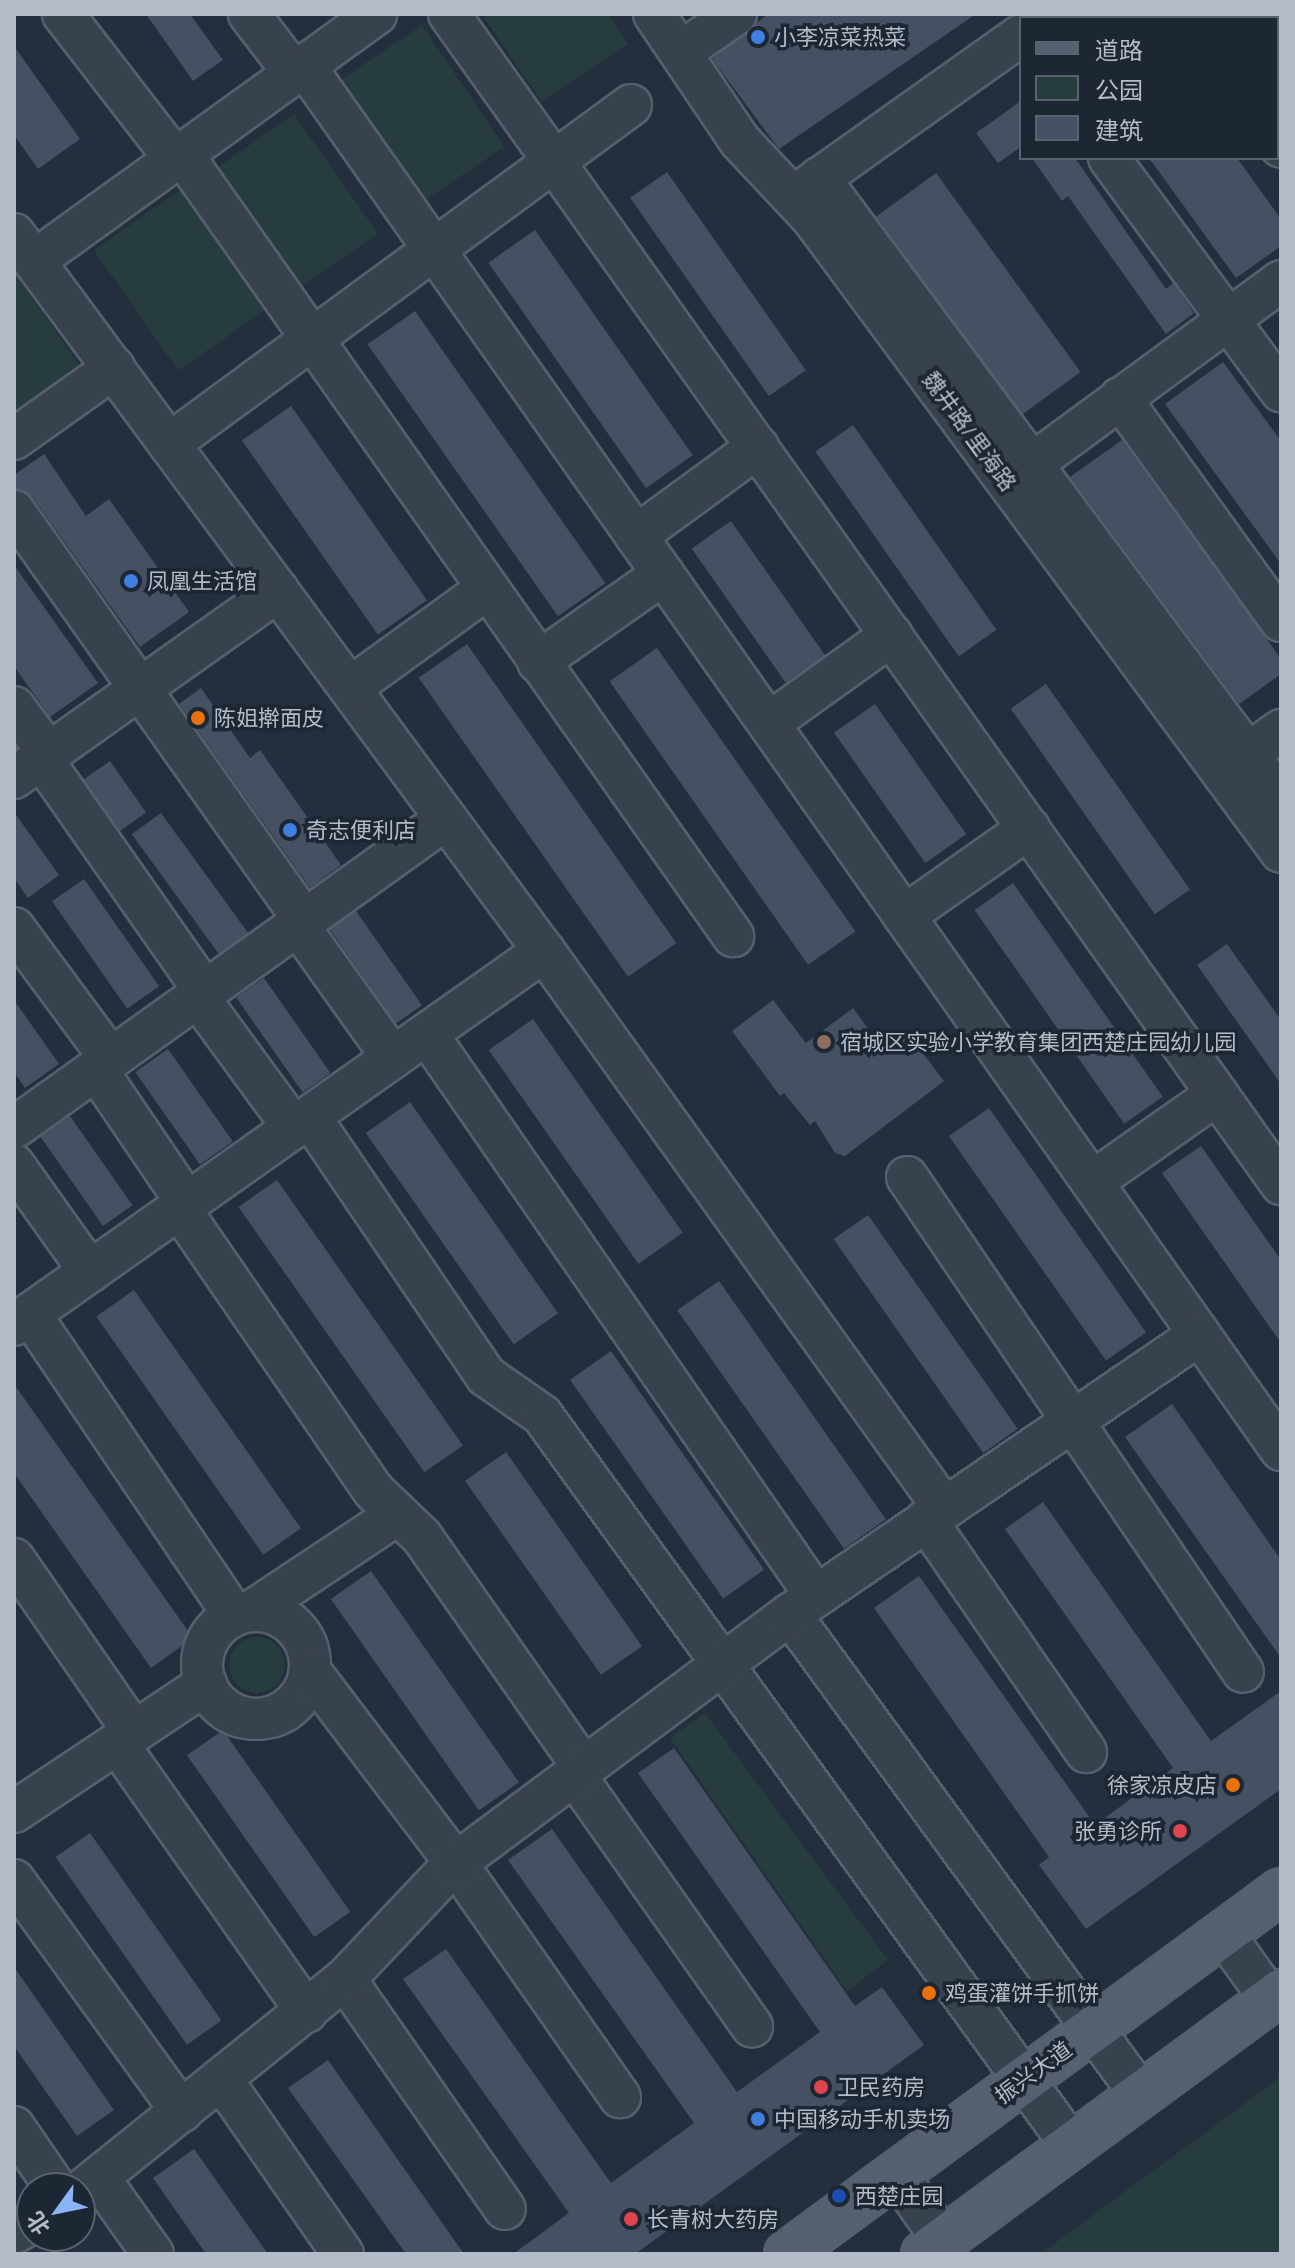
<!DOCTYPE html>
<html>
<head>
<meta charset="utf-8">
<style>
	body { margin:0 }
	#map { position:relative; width:1295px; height:2268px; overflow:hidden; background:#242f3e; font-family:Barlow,"Noto Sans SC",sans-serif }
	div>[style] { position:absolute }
	.green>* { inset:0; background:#263c3f; transform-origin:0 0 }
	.round { border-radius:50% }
	.building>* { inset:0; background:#455162; transform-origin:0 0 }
	.roads { filter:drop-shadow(2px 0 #565f6c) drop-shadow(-2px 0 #565f6c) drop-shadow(0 2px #565f6c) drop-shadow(0 -2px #565f6c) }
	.minor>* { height:40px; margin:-20px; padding:0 20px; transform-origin:20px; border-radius:20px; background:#38414e }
	.minor>.ring { margin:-20px; padding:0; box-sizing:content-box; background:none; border:40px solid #38414e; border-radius:50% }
	.major>* { height:44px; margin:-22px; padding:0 22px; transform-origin:22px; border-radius:22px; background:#56606e }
	.dots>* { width:22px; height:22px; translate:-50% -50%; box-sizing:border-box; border:4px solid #1d2633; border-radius:50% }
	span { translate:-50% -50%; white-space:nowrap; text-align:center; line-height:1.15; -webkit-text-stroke:7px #1d2633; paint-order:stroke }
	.poi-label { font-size:22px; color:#b4bcc9 }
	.left { translate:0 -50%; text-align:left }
	.right { translate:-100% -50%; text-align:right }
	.street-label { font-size:22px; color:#b4bcc9 }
	.frame { position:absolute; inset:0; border:16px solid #b4bcc9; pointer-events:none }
	.legend { position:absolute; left:1019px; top:16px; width:260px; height:144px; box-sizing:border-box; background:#1d2633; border:2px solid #59626f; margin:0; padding:10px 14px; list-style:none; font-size:24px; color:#b4bcc9 }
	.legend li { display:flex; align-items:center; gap:16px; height:40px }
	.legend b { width:40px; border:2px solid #59626f }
	.north { position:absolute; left:16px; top:2172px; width:80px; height:80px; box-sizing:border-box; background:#1d2633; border:2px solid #59626f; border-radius:50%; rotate:237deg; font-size:22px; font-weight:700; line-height:32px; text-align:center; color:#b4bcc9 }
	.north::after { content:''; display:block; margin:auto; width:28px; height:36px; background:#8ab4f8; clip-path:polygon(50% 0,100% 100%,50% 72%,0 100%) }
</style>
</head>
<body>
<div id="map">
	<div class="green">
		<div style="clip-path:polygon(490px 14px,608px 14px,628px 44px,542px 102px,484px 18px)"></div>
		<div style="left:422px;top:25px;width:147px;height:105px;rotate:56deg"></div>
		<div style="left:294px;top:114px;width:146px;height:104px;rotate:55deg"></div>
		<div style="left:180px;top:190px;width:147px;height:105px;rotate:55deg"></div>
		<div style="clip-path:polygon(14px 272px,80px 366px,14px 412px)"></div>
		<div class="round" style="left:229px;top:1637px;width:56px;height:56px"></div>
		<div style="clip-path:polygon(705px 1713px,888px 1960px,847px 1991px,670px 1738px)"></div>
		<div style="clip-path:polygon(1281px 2077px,1281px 2254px,1040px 2254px)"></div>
	</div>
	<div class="building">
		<div style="clip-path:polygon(146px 14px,190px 14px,223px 60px,193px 81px)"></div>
		<div style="clip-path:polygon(768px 14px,976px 14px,779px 149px,712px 59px)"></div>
		<div style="clip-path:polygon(14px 46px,80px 139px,38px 169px,14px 135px)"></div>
		<div style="clip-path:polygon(1021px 101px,1021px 147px,998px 163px,976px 133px)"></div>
		<div style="clip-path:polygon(1032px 158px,1075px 158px,1166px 289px,1173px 283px,1194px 313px,1166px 334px,1068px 196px,1062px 201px)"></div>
		<div style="clip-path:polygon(1149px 158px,1237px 158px,1281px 219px,1281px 246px,1236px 278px)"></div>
		<div style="left:667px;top:172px;width:242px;height:45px;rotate:55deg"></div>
		<div style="left:936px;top:173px;width:246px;height:74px;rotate:54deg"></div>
		<div style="left:535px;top:230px;width:275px;height:57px;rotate:55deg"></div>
		<div style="left:415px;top:311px;width:332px;height:58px;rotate:55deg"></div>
		<div style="clip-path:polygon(1223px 362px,1281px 441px,1281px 564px,1165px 404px)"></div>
		<div style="left:291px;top:406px;width:237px;height:60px;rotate:55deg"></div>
		<div style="left:853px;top:425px;width:250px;height:46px;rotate:55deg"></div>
		<div style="clip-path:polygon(1122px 440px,1281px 659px,1281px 674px,1239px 704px,1070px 477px)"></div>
		<div style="clip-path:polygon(44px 454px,86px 516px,109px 499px,189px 612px,140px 647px,33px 498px,14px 488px,14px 475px)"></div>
		<div style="left:731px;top:521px;width:164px;height:48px;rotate:55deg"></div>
		<div style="clip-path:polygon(14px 565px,98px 683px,50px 717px,14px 666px)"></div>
		<div style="left:467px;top:644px;width:365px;height:59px;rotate:55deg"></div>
		<div style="left:657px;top:648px;width:346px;height:58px;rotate:55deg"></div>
		<div style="left:1046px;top:684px;width:251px;height:43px;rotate:55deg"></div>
		<div style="clip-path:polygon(201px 688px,250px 758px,260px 750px,341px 865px,310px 888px,179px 704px)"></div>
		<div style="left:875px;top:704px;width:159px;height:50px;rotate:55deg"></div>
		<div style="left:110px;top:761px;width:63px;height:32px;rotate:55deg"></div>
		<div style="clip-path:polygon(14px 812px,59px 875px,28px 898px,14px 878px)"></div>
		<div style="left:161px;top:813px;width:148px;height:36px;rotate:54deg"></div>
		<div style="left:84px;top:879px;width:131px;height:39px;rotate:55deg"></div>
		<div style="left:1013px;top:883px;width:261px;height:47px;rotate:55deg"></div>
		<div style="left:356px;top:911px;width:115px;height:32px;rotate:55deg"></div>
		<div style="clip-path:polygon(1227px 944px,1281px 1020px,1281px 1084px,1197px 965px)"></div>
		<div style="left:264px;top:978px;width:116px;height:34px;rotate:55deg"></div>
		<div style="clip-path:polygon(14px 1000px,59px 1064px,25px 1088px,14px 1072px)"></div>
		<div style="clip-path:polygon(773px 1000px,806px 1043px,853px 1008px,884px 1050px,907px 1032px,944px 1081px,845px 1156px,835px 1153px,815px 1121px,810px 1125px,784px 1093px,780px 1096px,732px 1031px)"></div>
		<div style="left:533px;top:1019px;width:261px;height:54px;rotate:55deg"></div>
		<div style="left:168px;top:1049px;width:113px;height:40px;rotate:55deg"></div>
		<div style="left:410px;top:1102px;width:258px;height:54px;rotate:55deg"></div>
		<div style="left:989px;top:1108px;width:274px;height:49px;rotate:55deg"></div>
		<div style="left:70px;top:1116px;width:109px;height:36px;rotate:55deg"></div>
		<div style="clip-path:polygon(1201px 1146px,1281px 1260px,1281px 1343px,1162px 1173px)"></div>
		<div style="left:277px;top:1180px;width:324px;height:47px;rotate:55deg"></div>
		<div style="left:868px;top:1215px;width:261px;height:42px;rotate:55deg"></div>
		<div style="left:719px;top:1281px;width:291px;height:51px;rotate:55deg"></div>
		<div style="left:134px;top:1290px;width:291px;height:46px;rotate:55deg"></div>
		<div style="left:611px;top:1351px;width:267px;height:50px;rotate:55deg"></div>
		<div style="clip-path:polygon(14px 1384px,193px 1638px,151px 1668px,14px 1473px)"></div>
		<div style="clip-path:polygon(1172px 1404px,1281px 1560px,1281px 1658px,1125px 1437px)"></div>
		<div style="left:506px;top:1452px;width:237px;height:50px;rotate:55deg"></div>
		<div style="clip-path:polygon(1043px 1502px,1211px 1741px,1281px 1691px,1281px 1789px,1086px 1929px,1039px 1865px,1049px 1857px,874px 1608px,919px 1576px,1095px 1825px,1173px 1768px,1005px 1529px)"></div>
		<div style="left:371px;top:1571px;width:258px;height:49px;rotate:55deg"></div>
		<div style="left:223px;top:1730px;width:222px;height:44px;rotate:55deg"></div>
		<div style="clip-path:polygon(674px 1748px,855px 2006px,882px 1987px,924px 2045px,635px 2254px,513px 2254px,569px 2213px,403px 1979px,446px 1949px,611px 2183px,694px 2123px,508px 1860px,552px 1829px,737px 2092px,820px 2032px,638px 1773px)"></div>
		<div style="left:90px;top:1833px;width:229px;height:42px;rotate:55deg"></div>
		<div style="clip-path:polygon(14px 1967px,114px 2110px,77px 2136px,14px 2046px)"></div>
		<div style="clip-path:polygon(328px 2060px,464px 2254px,406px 2254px,288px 2088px)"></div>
		<div style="clip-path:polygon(194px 2149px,268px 2254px,206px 2254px,153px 2178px)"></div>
	</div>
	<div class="roads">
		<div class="minor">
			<div style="left:63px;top:14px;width:183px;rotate:52.3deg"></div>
			<div style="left:249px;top:14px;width:74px;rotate:52.7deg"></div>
			<div style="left:449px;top:14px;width:1436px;rotate:54.58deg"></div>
			<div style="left:654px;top:14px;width:153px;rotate:55.9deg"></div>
			<div style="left:740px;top:141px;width:107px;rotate:46.9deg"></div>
			<div style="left:813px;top:219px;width:787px;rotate:53.52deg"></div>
			<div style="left:1185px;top:14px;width:5px;rotate:53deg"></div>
			<div style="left:1046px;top:18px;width:6px;rotate:-39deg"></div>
			<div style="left:681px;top:52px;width:67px;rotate:-34.6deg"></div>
			<div style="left:304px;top:65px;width:1695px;rotate:54.8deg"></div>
			<div style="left:1277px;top:142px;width:6px;rotate:51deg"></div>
			<div style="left:182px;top:154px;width:957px;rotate:54.83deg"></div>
			<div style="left:1109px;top:158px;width:290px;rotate:53.6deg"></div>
			<div style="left:819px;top:178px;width:774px;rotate:53.35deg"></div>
			<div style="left:799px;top:193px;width:272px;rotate:-35.4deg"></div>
			<div style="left:14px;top:234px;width:892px;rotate:53.53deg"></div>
			<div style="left:544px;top:951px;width:686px;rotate:54.32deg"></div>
			<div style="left:34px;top:261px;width:422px;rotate:-35.8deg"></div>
			<div style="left:1120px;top:398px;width:275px;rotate:54.2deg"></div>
			<div style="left:14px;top:439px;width:123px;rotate:-35.4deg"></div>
			<div style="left:169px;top:444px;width:573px;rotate:-36.27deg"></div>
			<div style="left:1032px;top:464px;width:309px;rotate:-36.3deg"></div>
			<div style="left:14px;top:511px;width:501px;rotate:54.66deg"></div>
			<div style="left:636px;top:536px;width:151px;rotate:-36.1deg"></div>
			<div style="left:538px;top:662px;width:153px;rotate:-35.1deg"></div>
			<div style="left:350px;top:688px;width:169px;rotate:-35.9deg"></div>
			<div style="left:14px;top:707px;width:59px;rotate:53.3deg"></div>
			<div style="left:769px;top:723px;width:151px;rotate:-35.6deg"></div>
			<div style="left:1248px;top:754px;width:41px;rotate:-36deg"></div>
			<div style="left:42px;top:759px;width:284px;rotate:55deg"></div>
			<div style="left:14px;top:778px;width:324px;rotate:-35.3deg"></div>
			<div style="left:904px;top:916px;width:153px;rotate:-35.1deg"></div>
			<div style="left:298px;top:925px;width:163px;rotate:54.5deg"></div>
			<div style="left:14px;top:928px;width:163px;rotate:53.5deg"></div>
			<div style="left:198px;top:997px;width:162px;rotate:53.8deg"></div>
			<div style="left:427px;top:1034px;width:683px;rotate:55.31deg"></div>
			<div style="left:96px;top:1069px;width:162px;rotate:55.8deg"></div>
			<div style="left:310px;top:1117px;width:313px;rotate:55.8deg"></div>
			<div style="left:486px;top:1376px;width:68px;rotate:34.9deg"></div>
			<div style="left:542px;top:1415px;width:903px;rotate:54.06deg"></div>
			<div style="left:14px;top:1128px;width:531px;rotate:-35.58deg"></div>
			<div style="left:14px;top:1165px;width:131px;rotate:54.6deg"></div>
			<div style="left:907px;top:1177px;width:598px;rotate:55.83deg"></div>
			<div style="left:1092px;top:1182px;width:153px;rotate:-35.1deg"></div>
			<div style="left:180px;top:1209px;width:342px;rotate:55.5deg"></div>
			<div style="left:374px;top:1491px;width:66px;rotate:43.8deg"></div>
			<div style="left:422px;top:1537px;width:282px;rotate:55deg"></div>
			<div style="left:30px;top:1314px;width:364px;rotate:55.9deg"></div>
			<div style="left:14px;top:1325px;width:649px;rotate:-35.21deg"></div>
			<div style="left:926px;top:1520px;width:282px;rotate:55.4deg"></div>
			<div style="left:14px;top:1559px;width:211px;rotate:55.3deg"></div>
			<div style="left:252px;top:1611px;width:175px;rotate:-33.6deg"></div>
			<div class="ring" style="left:202px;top:1611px;width:68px;height:68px"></div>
			<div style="left:790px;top:1614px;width:595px;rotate:53.88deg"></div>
			<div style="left:310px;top:1671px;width:241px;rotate:52.8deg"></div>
			<div style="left:456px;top:1863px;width:286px;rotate:55deg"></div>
			<div style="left:117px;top:1743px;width:329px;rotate:54.8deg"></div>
			<div style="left:574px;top:1774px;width:309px;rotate:54.8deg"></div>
			<div style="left:14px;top:1812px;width:231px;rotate:-33.7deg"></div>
			<div style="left:14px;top:1880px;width:286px;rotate:54.1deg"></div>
			<div style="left:1223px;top:1933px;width:82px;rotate:54.4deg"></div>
			<div style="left:345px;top:1979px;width:280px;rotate:55.2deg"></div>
			<div style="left:222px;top:2080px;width:212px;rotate:55.2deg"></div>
			<div style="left:14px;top:2127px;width:74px;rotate:55.5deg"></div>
			<div style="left:896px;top:2173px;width:82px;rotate:55deg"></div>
			<div style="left:99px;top:2178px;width:93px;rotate:54.6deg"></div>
			<div style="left:80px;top:2192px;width:340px;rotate:-38.8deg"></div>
			<div style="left:345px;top:1979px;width:156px;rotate:-46.6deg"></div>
			<div style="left:452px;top:1866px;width:422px;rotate:-36.7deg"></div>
			<div style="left:790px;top:1614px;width:496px;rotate:-34.3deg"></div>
			<div style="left:14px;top:2233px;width:21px;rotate:-29deg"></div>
		</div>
		<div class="major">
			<div style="left:787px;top:2254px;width:613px;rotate:-36.31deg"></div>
			<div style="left:924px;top:2254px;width:443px;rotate:-36.3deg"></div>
		</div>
	</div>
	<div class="dots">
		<div style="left:758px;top:37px;background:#3f7fe0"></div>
		<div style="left:131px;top:581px;background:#3f7fe0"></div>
		<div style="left:198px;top:718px;background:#e8710a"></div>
		<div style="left:290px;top:830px;background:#3f7fe0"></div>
		<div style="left:824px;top:1042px;background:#8d6e63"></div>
		<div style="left:1233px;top:1785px;background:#e8710a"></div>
		<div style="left:1180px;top:1831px;background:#e0444e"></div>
		<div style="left:929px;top:1993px;background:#e8710a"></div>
		<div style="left:821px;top:2087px;background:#e0444e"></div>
		<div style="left:758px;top:2119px;background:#3f7fe0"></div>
		<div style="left:839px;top:2196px;background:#1a4fb4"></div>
		<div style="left:631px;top:2219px;background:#e0444e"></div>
	</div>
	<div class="poi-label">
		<span class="left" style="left:774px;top:37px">小李凉菜热菜</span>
		<span class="left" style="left:147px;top:581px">凤凰生活馆</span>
		<span class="left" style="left:214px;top:718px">陈姐擀面皮</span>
		<span class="left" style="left:306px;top:830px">奇志便利店</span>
		<span class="left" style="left:840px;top:1042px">宿城区实验小学教育集团西楚庄园幼儿园</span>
		<span class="right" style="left:1217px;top:1785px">徐家凉皮店</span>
		<span class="right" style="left:1162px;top:1831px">张勇诊所</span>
		<span class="left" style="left:945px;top:1993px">鸡蛋灌饼手抓饼</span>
		<span class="left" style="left:837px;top:2087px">卫民药房</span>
		<span class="left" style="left:774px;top:2119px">中国移动手机卖场</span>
		<span class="left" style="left:855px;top:2196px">西楚庄园</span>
		<span class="left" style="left:647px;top:2219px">长青树大药房</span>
	</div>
	<div class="street-label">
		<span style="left:970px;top:431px;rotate:54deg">魏井路/里海路</span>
		<span style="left:1033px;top:2072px;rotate:-36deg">振兴大道</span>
	</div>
	<div class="frame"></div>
	<ul class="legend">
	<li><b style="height:10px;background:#56606e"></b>道路</li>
	<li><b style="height:22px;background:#263c3f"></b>公园</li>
	<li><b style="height:22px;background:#455162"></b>建筑</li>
	</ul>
	<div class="north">北</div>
</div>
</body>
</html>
